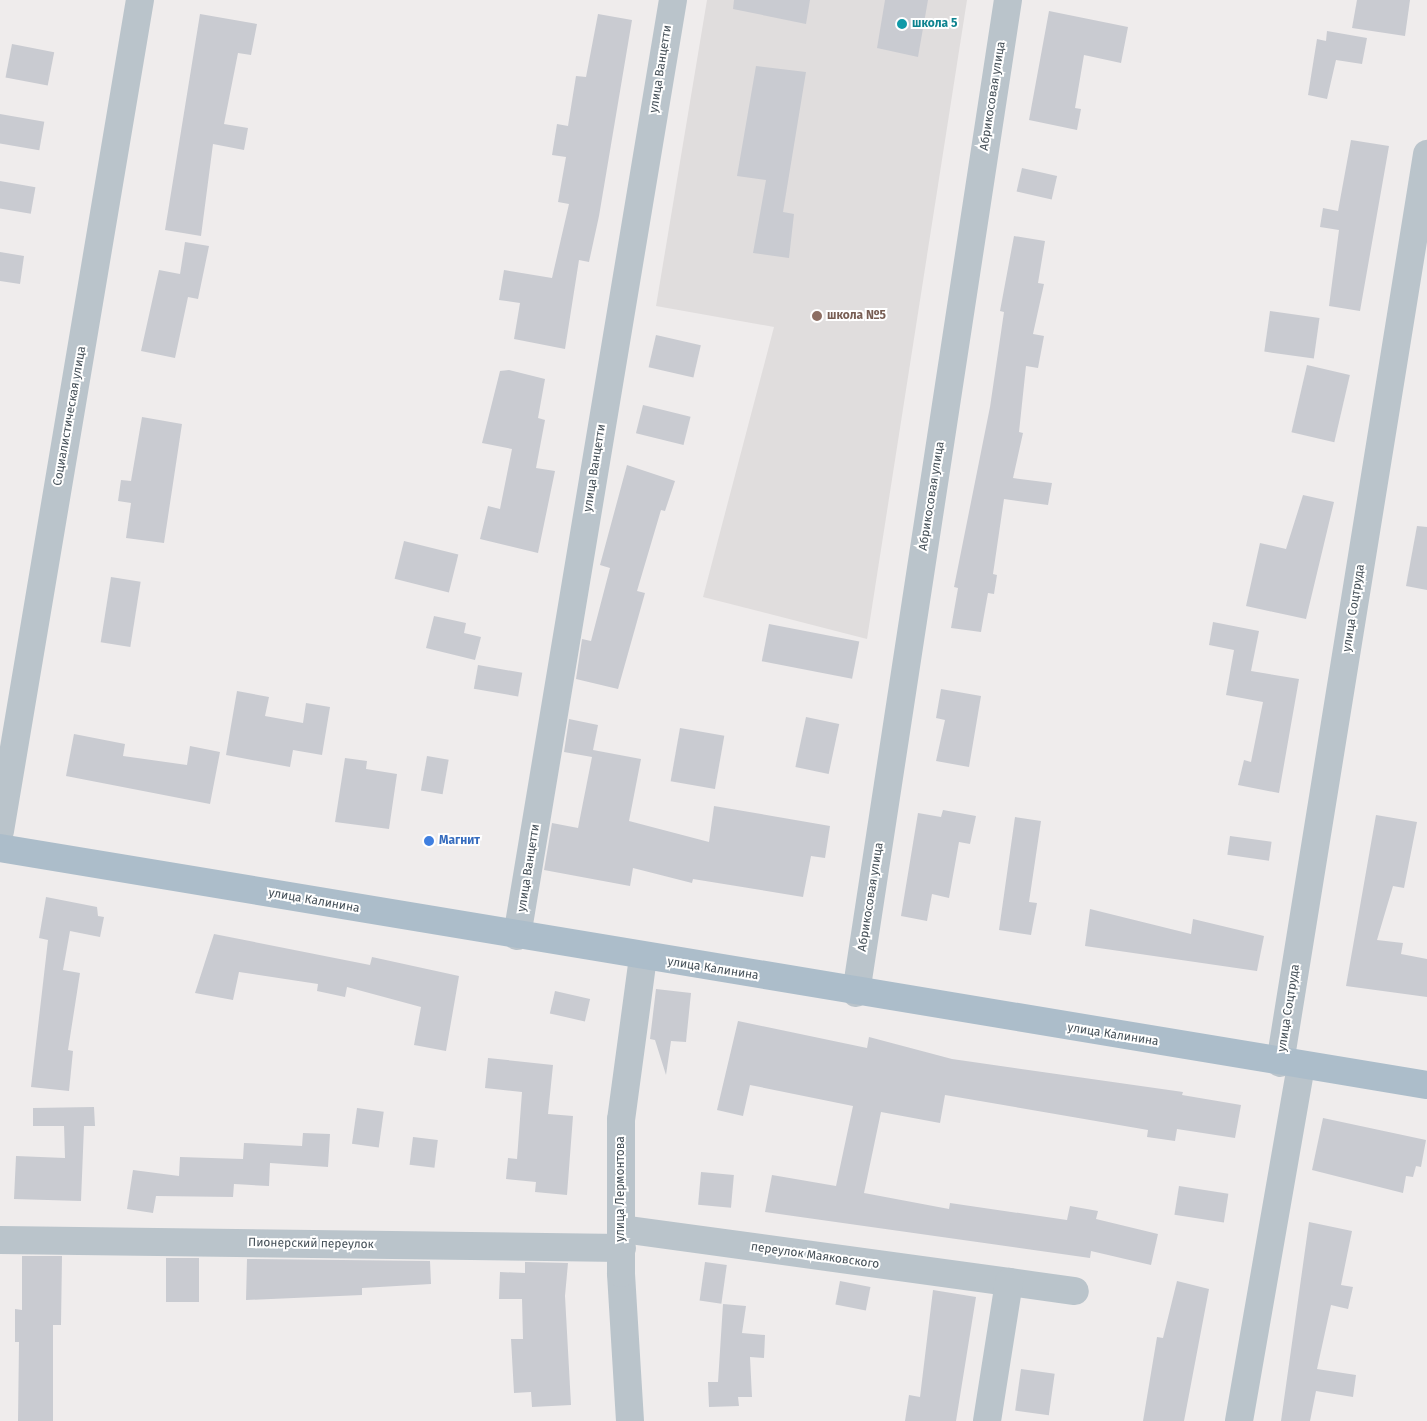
<!DOCTYPE html>
<html>
<head>
<meta charset="utf-8">
<style>
	body { margin:0 }
	#map { position:relative; width:1427px; height:1421px; overflow:hidden; background:#efecec; font-family:"Fira Sans",sans-serif }
	div>[style] { position:absolute }
	.education>* { inset:0; background:#e0dddd }
	.building>* { inset:0; background:#c9cbd1; transform-origin:0 0 }
	.minor>* { height:28px; margin:-14px; padding:0 14px; transform-origin:14px; border-radius:14px; background:#bac4cb }
	.major>* { height:28px; margin:-14px; padding:0 14px; transform-origin:14px; border-radius:14px; background:#acbdca }
	.dots>* { width:14px; height:14px; translate:-50% -50%; box-sizing:border-box; border:2px solid #fff; border-radius:50% }
	span { translate:-50% -50%; white-space:nowrap; text-align:center; line-height:1.15; -webkit-text-stroke:4px #fff; paint-order:stroke }
	.culture-label { font-size:12px; color:#0d838f; font-weight:700 }
	.left { translate:0 -50%; text-align:left }
	.street-label { font-size:12px; color:#455058 }
	.education-label { font-size:12px; color:#785e54; font-weight:700 }
	.shop-label { font-size:12px; color:#366cbe; font-weight:700 }
</style>
</head>
<body>
<div id="map">
	<div class="education">
		<div style="clip-path:polygon(707px 0,967px 0,867px 639px,703px 597px,774px 327px,656px 306px)"></div>
	</div>
	<div class="building">
		<div style="clip-path:polygon(734px 0,810px 0,806px 24px,733px 9px)"></div>
		<div style="clip-path:polygon(885px 0,928px 0,918px 57px,877px 48px)"></div>
		<div style="clip-path:polygon(1357px 0,1410px 0,1405px 36px,1352px 28px)"></div>
		<div style="clip-path:polygon(1049px 11px,1128px 27px,1121px 63px,1084px 55px,1075px 108px,1081px 109px,1077px 130px,1029px 120px)"></div>
		<div style="clip-path:polygon(200px 14px,257px 24px,251px 55px,238px 53px,224px 124px,248px 128px,244px 150px,213px 144px,201px 236px,165px 230px)"></div>
		<div style="clip-path:polygon(598px 14px,632px 20px,599px 216px,589px 262px,579px 260px,565px 349px,514px 339px,520px 303px,499px 300px,504px 270px,552px 278px,569px 204px,558px 202px,566px 157px,552px 155px,557px 124px,568px 126px,576px 76px,586px 77px)"></div>
		<div style="clip-path:polygon(1327px 31px,1367px 38px,1362px 64px,1336px 60px,1327px 99px,1308px 95px,1317px 39px,1326px 41px)"></div>
		<div style="left:12px;top:44px;width:43px;height:34px;rotate:11deg"></div>
		<div style="clip-path:polygon(756px 66px,806px 72px,783px 212px,794px 214px,789px 258px,753px 253px,766px 180px,737px 176px)"></div>
		<div style="left:0;top:114px;width:45px;height:29px;rotate:10deg"></div>
		<div style="clip-path:polygon(1351px 140px,1389px 146px,1360px 311px,1329px 306px,1339px 230px,1320px 227px,1323px 208px,1338px 211px)"></div>
		<div style="left:1022px;top:168px;width:36px;height:24px;rotate:13deg"></div>
		<div style="left:0;top:181px;width:36px;height:27px;rotate:10deg"></div>
		<div style="clip-path:polygon(1014px 236px,1045px 241px,1038px 283px,1044px 284px,1033px 334px,1044px 336px,1038px 368px,1026px 366px,1019px 432px,1023px 433px,1013px 478px,1052px 483px,1048px 505px,1004px 499px,993px 574px,997px 575px,994px 594px,988px 593px,981px 632px,951px 628px,958px 588px,954px 587px,990px 407px,1004px 312px,1000px 311px)"></div>
		<div style="clip-path:polygon(185px 242px,209px 246px,198px 299px,188px 297px,175px 358px,141px 351px,159px 270px,180px 274px)"></div>
		<div style="clip-path:polygon(0 252px,24px 256px,20px 284px,0 281px)"></div>
		<div style="left:1270px;top:311px;width:50px;height:41px;rotate:8deg"></div>
		<div style="left:656px;top:335px;width:46px;height:33px;rotate:13deg"></div>
		<div style="left:1307px;top:365px;width:44px;height:69px;rotate:13deg"></div>
		<div style="clip-path:polygon(509px 370px,545px 379px,538px 418px,545px 420px,536px 468px,555px 471px,538px 553px,480px 539px,488px 506px,500px 509px,512px 449px,482px 443px,500px 371px)"></div>
		<div style="left:643px;top:405px;width:49px;height:29px;rotate:14deg"></div>
		<div style="clip-path:polygon(142px 417px,182px 424px,164px 543px,126px 538px,131px 503px,118px 501px,121px 480px,131px 481px)"></div>
		<div style="clip-path:polygon(627px 465px,675px 481px,665px 511px,661px 510px,637px 591px,645px 593px,618px 689px,576px 679px,582px 639px,591px 641px,610px 568px,600px 565px)"></div>
		<div style="clip-path:polygon(1303px 495px,1334px 502px,1306px 619px,1246px 606px,1260px 543px,1286px 549px)"></div>
		<div style="clip-path:polygon(1417px 526px,1427px 527px,1427px 590px,1406px 586px)"></div>
		<div style="left:404px;top:541px;width:56px;height:39px;rotate:14deg"></div>
		<div style="left:111px;top:577px;width:30px;height:66px;rotate:9deg"></div>
		<div style="clip-path:polygon(434px 616px,466px 623px,464px 633px,481px 637px,475px 660px,426px 648px)"></div>
		<div style="clip-path:polygon(1213px 622px,1259px 631px,1251px 671px,1299px 679px,1279px 793px,1238px 785px,1244px 760px,1251px 762px,1263px 702px,1226px 695px,1234px 650px,1209px 645px)"></div>
		<div style="left:769px;top:624px;width:92px;height:38px;rotate:11deg"></div>
		<div style="left:478px;top:665px;width:45px;height:24px;rotate:10deg"></div>
		<div style="clip-path:polygon(941px 689px,981px 696px,969px 767px,936px 761px,945px 720px,936px 718px)"></div>
		<div style="clip-path:polygon(237px 691px,269px 697px,265px 716px,303px 723px,306px 703px,330px 707px,322px 755px,293px 750px,290px 767px,226px 755px)"></div>
		<div style="left:806px;top:717px;width:34px;height:51px;rotate:12deg"></div>
		<div style="clip-path:polygon(569px 719px,598px 725px,593px 750px,641px 759px,629px 821px,709px 842px,714px 806px,830px 826px,825px 858px,811px 856px,803px 897px,693px 879px,692px 883px,633px 868px,630px 886px,544px 870px,552px 823px,578px 828px,592px 757px,564px 752px)"></div>
		<div style="left:680px;top:728px;width:45px;height:54px;rotate:10deg"></div>
		<div style="clip-path:polygon(74px 734px,125px 744px,123px 756px,187px 765px,190px 746px,220px 752px,210px 804px,66px 776px)"></div>
		<div style="left:427px;top:756px;width:22px;height:35px;rotate:10deg"></div>
		<div style="clip-path:polygon(345px 758px,367px 761px,366px 769px,397px 774px,389px 829px,335px 822px)"></div>
		<div style="clip-path:polygon(943px 810px,976px 816px,970px 844px,959px 842px,949px 898px,932px 894px,927px 921px,901px 916px,918px 813px,941px 817px)"></div>
		<div style="clip-path:polygon(1376px 815px,1417px 822px,1404px 888px,1393px 886px,1377px 940px,1403px 943px,1401px 954px,1427px 959px,1427px 997px,1346px 986px)"></div>
		<div style="clip-path:polygon(1015px 817px,1041px 821px,1029px 902px,1037px 903px,1031px 935px,999px 930px)"></div>
		<div style="left:1230px;top:836px;width:42px;height:19px;rotate:8deg"></div>
		<div style="clip-path:polygon(46px 897px,97px 907px,98px 916px,104px 917px,100px 937px,70px 931px,63px 970px,80px 973px,68px 1050px,73px 1051px,69px 1091px,31px 1087px,48px 940px,39px 938px)"></div>
		<div style="clip-path:polygon(1090px 909px,1191px 934px,1193px 919px,1264px 936px,1257px 971px,1085px 946px)"></div>
		<div style="clip-path:polygon(214px 934px,370px 965px,372px 957px,459px 976px,446px 1051px,414px 1045px,421px 1007px,347px 987px,345px 997px,317px 991px,318px 984px,239px 972px,233px 1000px,195px 993px)"></div>
		<div style="clip-path:polygon(656px 989px,691px 993px,686px 1042px,671px 1041px,666px 1075px,655px 1040px,650px 1039px)"></div>
		<div style="left:555px;top:991px;width:36px;height:23px;rotate:13deg"></div>
		<div style="clip-path:polygon(738px 1021px,867px 1048px,869px 1037px,952px 1059px,1183px 1092px,1182px 1095px,1241px 1105px,1235px 1138px,1177px 1129px,1175px 1141px,1147px 1137px,1148px 1130px,945px 1095px,940px 1123px,881px 1112px,864px 1193px,949px 1209px,950px 1203px,1067px 1220px,1070px 1206px,1098px 1211px,1096px 1219px,1158px 1234px,1151px 1265px,1091px 1251px,1090px 1258px,765px 1212px,772px 1175px,836px 1186px,853px 1106px,750px 1085px,743px 1116px,717px 1110px)"></div>
		<div style="clip-path:polygon(488px 1058px,553px 1065px,548px 1114px,573px 1116px,567px 1195px,535px 1192px,536px 1182px,506px 1179px,508px 1158px,517px 1159px,522px 1092px,485px 1088px)"></div>
		<div style="clip-path:polygon(94px 1107px,95px 1126px,84px 1126px,81px 1201px,14px 1199px,16px 1156px,65px 1158px,64px 1126px,33px 1126px,33px 1108px)"></div>
		<div style="left:357px;top:1108px;width:27px;height:36px;rotate:8deg"></div>
		<div style="clip-path:polygon(1323px 1118px,1426px 1140px,1421px 1167px,1416px 1166px,1413px 1177px,1406px 1176px,1403px 1193px,1312px 1170px)"></div>
		<div style="clip-path:polygon(303px 1133px,330px 1134px,328px 1167px,270px 1163px,269px 1186px,234px 1184px,233px 1197px,156px 1196px,153px 1213px,127px 1209px,133px 1170px,179px 1176px,180px 1157px,243px 1159px,244px 1143px,302px 1146px)"></div>
		<div style="left:413px;top:1137px;width:25px;height:28px;rotate:7deg"></div>
		<div style="left:701px;top:1172px;width:33px;height:33px;rotate:5deg"></div>
		<div style="left:1179px;top:1186px;width:50px;height:29px;rotate:9deg"></div>
		<div style="clip-path:polygon(1309px 1222px,1352px 1231px,1341px 1285px,1353px 1287px,1348px 1309px,1331px 1305px,1317px 1369px,1356px 1375px,1353px 1397px,1316px 1391px,1310px 1421px,1281px 1421px)"></div>
		<div style="clip-path:polygon(22px 1256px,62px 1256px,61px 1325px,53px 1325px,53px 1421px,18px 1421px,19px 1342px,15px 1342px,15px 1309px,22px 1310px)"></div>
		<div style="left:166px;top:1258px;width:33px;height:44px"></div>
		<div style="clip-path:polygon(247px 1259px,430px 1261px,431px 1284px,362px 1288px,362px 1295px,246px 1300px)"></div>
		<div style="clip-path:polygon(525px 1262px,568px 1263px,565px 1296px,571px 1405px,532px 1407px,531px 1392px,514px 1393px,511px 1339px,523px 1339px,522px 1299px,499px 1299px,500px 1272px,525px 1273px)"></div>
		<div style="left:705px;top:1262px;width:22px;height:39px;rotate:8deg"></div>
		<div style="left:840px;top:1281px;width:31px;height:24px;rotate:11deg"></div>
		<div style="clip-path:polygon(1177px 1281px,1209px 1289px,1184px 1421px,1143px 1421px,1157px 1337px,1163px 1338px)"></div>
		<div style="clip-path:polygon(933px 1290px,976px 1297px,956px 1421px,905px 1421px,909px 1395px,920px 1397px)"></div>
		<div style="clip-path:polygon(723px 1304px,746px 1306px,742px 1333px,765px 1335px,764px 1358px,750px 1357px,752px 1397px,738px 1397px,739px 1406px,709px 1407px,708px 1382px,718px 1382px)"></div>
		<div style="left:1021px;top:1369px;width:34px;height:42px;rotate:8deg"></div>
	</div>
	<div class="minor">
		<div style="left:0;top:831px;width:843px;rotate:-80.44deg"></div>
		<div style="left:517px;top:936px;width:949px;rotate:-80.54deg"></div>
		<div style="left:856px;top:993px;width:1005px;rotate:-81.3deg"></div>
		<div style="left:1280px;top:1063px;width:921px;rotate:-80.81deg"></div>
		<div style="left:622px;top:1229px;width:457px;rotate:7.8deg"></div>
		<div style="left:0;top:1240px;width:622px;rotate:0.74deg"></div>
		<div style="left:630px;top:1421px;width:148px;rotate:-93.5deg"></div>
		<div style="left:621px;top:1273px;width:153px;rotate:-90deg"></div>
		<div style="left:621px;top:1120px;width:164px;rotate:-82.3deg"></div>
		<div style="left:987px;top:1421px;width:141px;rotate:-81deg"></div>
		<div style="left:1239px;top:1421px;width:359px;rotate:-80.1deg"></div>
	</div>
	<div class="major">
		<div style="left:0;top:848px;width:1447px;rotate:9.43deg"></div>
	</div>
	<div class="dots">
		<div style="left:902px;top:24px;background:#0f9aa8"></div>
		<div style="left:817px;top:316px;background:#8d6e63"></div>
		<div style="left:429px;top:841px;background:#3f7fe0"></div>
	</div>
	<div class="culture-label">
		<span class="left" style="left:912px;top:24px">школа 5</span>
	</div>
	<div class="street-label">
		<span style="left:661px;top:69px;rotate:-81deg">улица Ванцетти</span>
		<span style="left:993px;top:96px;rotate:-81deg">Абрикосовая улица</span>
		<span style="left:70px;top:416px;rotate:-80deg">Социалистическая улица</span>
		<span style="left:595px;top:468px;rotate:-81deg">улица Ванцетти</span>
		<span style="left:932px;top:496px;rotate:-81deg">Абрикосовая улица</span>
		<span style="left:1354px;top:608px;rotate:-81deg">улица Соцтруда</span>
		<span style="left:529px;top:868px;rotate:-81deg">улица Ванцетти</span>
		<span style="left:871px;top:897px;rotate:-81deg">Абрикосовая улица</span>
		<span style="left:314px;top:901px;rotate:10deg">улица Калинина</span>
		<span style="left:713px;top:969px;rotate:9deg">улица Калинина</span>
		<span style="left:1289px;top:1008px;rotate:-81deg">улица Соцтруда</span>
		<span style="left:1113px;top:1035px;rotate:9deg">улица Калинина</span>
		<span style="left:621px;top:1189px;rotate:-90deg">улица Лермонтова</span>
		<span style="left:311px;top:1244px;rotate:1deg">Пионерский переулок</span>
		<span style="left:815px;top:1256px;rotate:8deg">переулок Маяковского</span>
	</div>
	<div class="education-label">
		<span class="left" style="left:827px;top:316px">школа №5</span>
	</div>
	<div class="shop-label">
		<span class="left" style="left:439px;top:841px">Магнит</span>
	</div>
</div>
</body>
</html>
